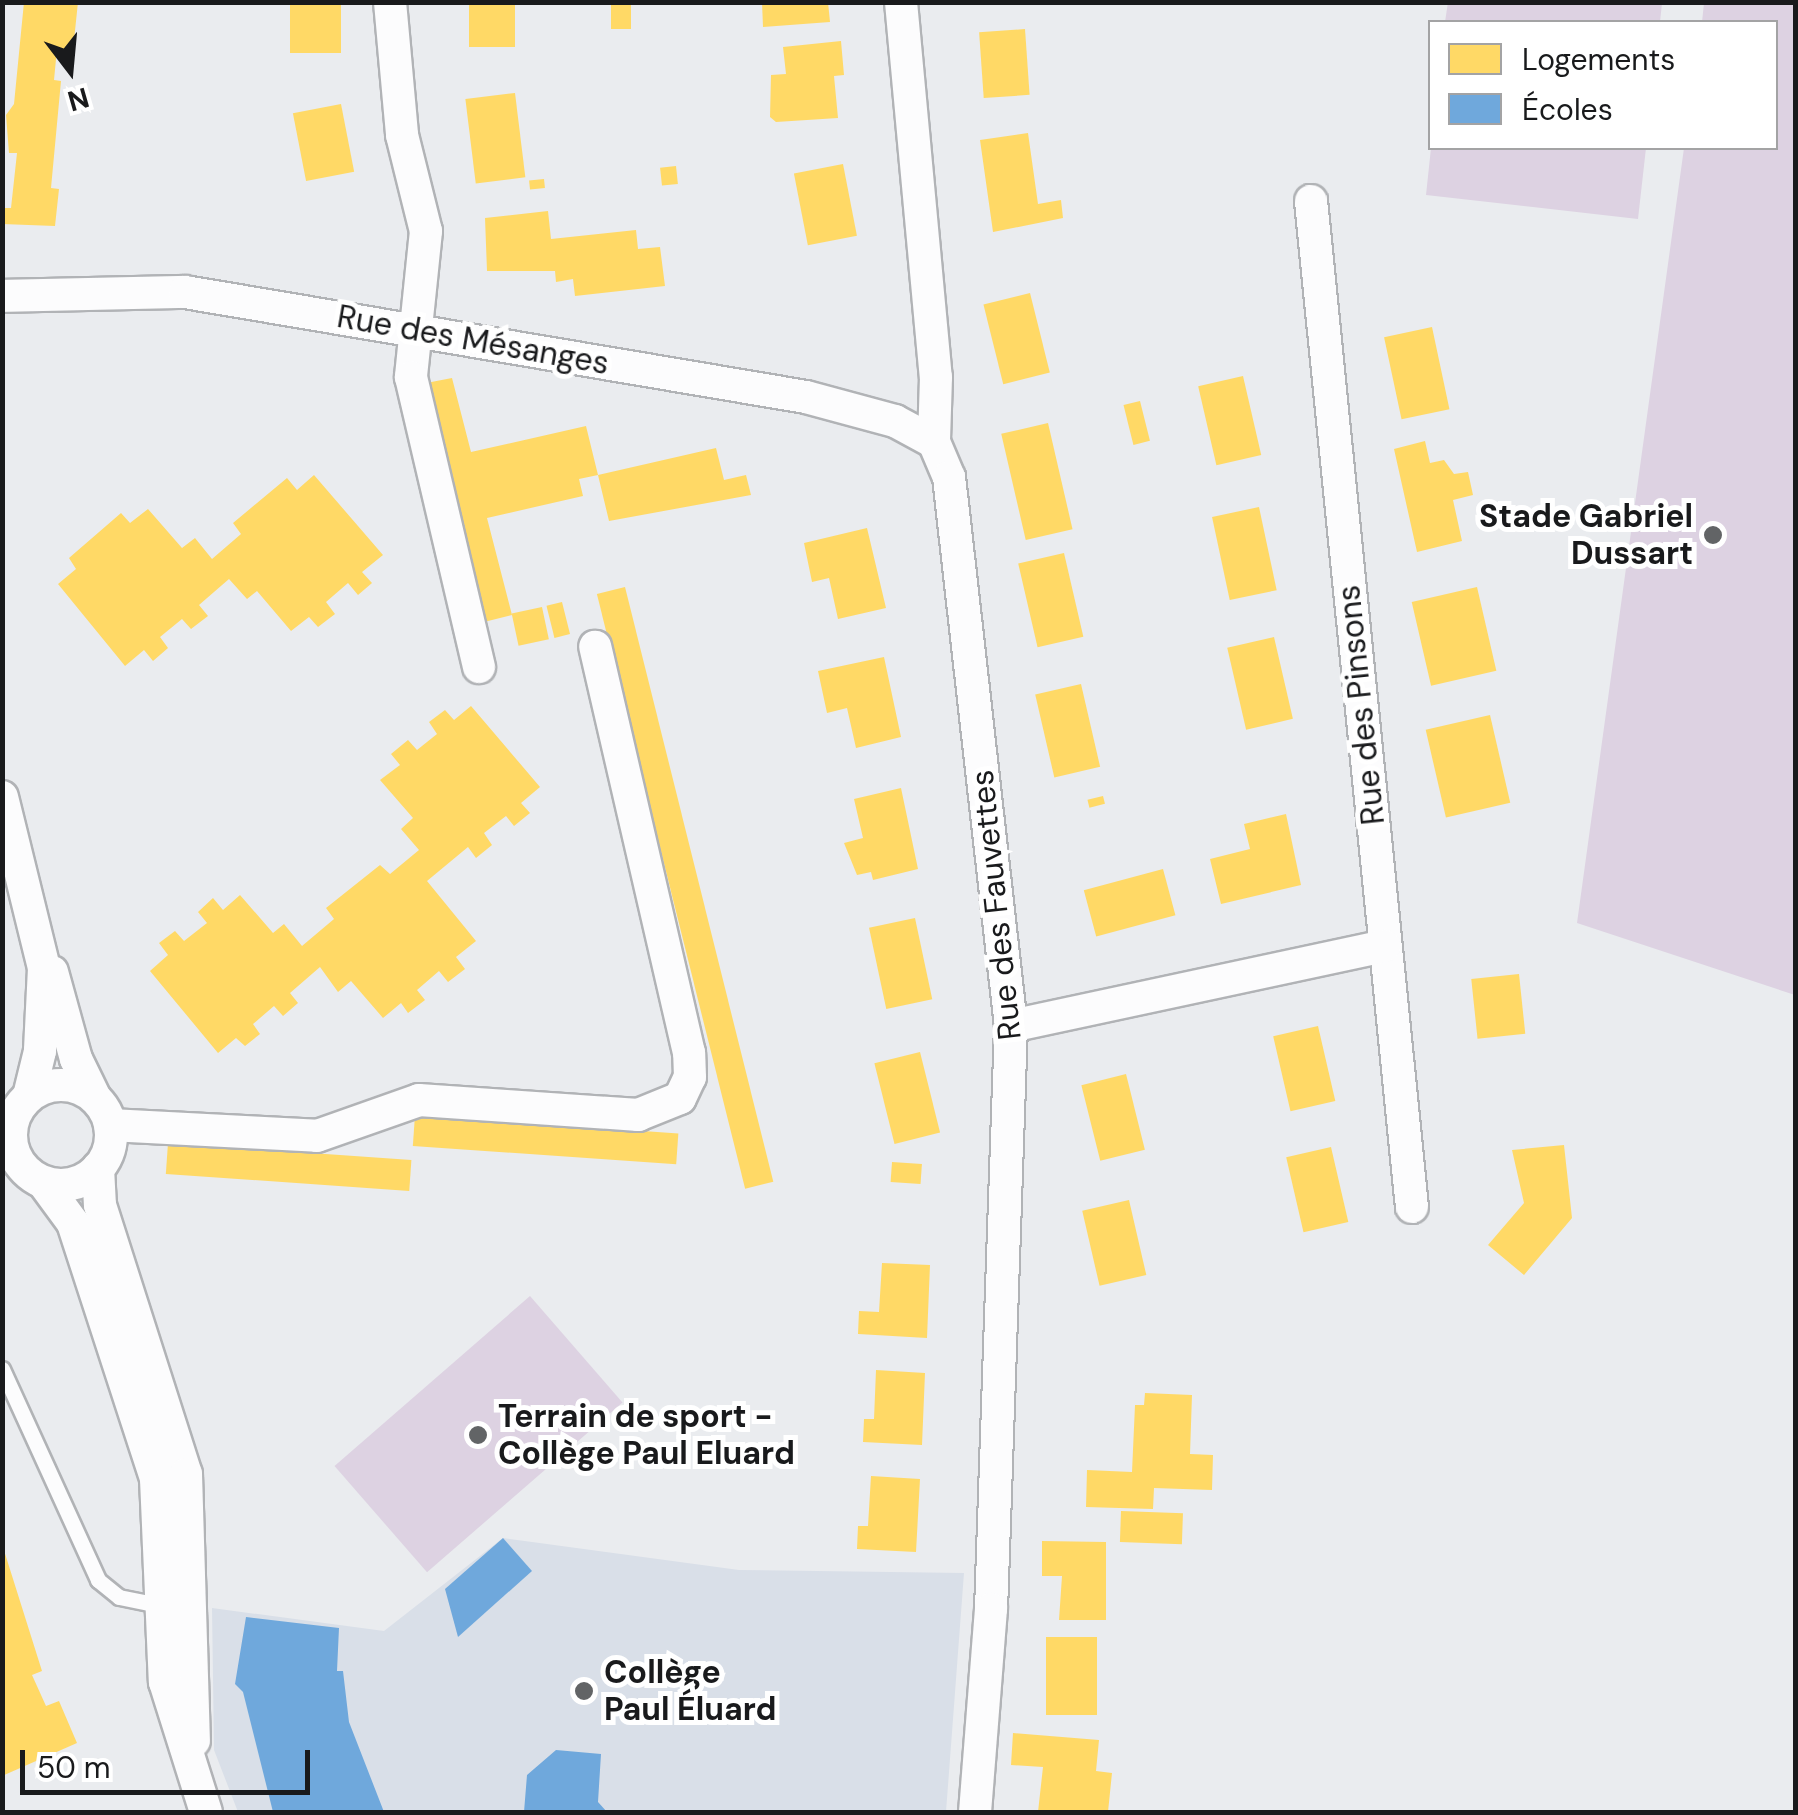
<!DOCTYPE html>
<html>
<head>
<meta charset="utf-8">
<style>
	body { margin:0 }
	#map { position:relative; width:1798px; height:1815px; overflow:hidden; background:#eaecef; font-family:"DM Sans",sans-serif }
	div>[style] { position:absolute }
	.built>* { inset:0; background:#d9dfe8 }
	.green>* { inset:0; background:#ddd2e2; transform-origin:0 0 }
	.homes>* { inset:0; background:#ffd966; transform-origin:0 0 }
	.schools>* { inset:0; background:#6fa8dc }
	.roads { filter:drop-shadow(2px 0 #b1b3b6) drop-shadow(-2px 0 #b1b3b6) drop-shadow(0 2px #b1b3b6) drop-shadow(0 -2px #b1b3b6) }
	.service>* { height:15px; margin:-7.5px; padding:0 7.5px; transform-origin:7.5px; border-radius:7.5px; background:#fcfcfd }
	.minor>* { height:32px; margin:-16px; padding:0 16px; transform-origin:16px; border-radius:16px; background:#fcfcfd }
	.minor>.ring { margin:-16px; padding:0; box-sizing:content-box; background:none; border:32px solid #fcfcfd; border-radius:50% }
	.dots>* { width:28px; height:28px; translate:-50% -50%; box-sizing:border-box; border:5px solid #fff; border-radius:50% }
	span { translate:-50% -50%; white-space:nowrap; text-align:center; line-height:1.15; -webkit-text-stroke:10px #fff; paint-order:stroke }
	.street-label { font-size:32px; color:#191a1c }
	.poi-label { font-size:32px; color:#191a1c; font-weight:700 }
	.right { translate:-100% -50%; text-align:right }
	.left { translate:0 -50%; text-align:left }
	.frame { position:absolute; inset:0; border:5px solid #191a1c; pointer-events:none }
	.legend { position:absolute; left:1428px; top:20px; width:350px; height:130px; box-sizing:border-box; background:#fff; border:2px solid #a3a3a4; margin:0; padding:12px 18px; list-style:none; font-size:30px; color:#191a1c }
	.legend li { display:flex; align-items:center; gap:20px; height:50px }
	.legend b { width:50px; border:2px solid #a3a3a4 }
	.north { position:absolute; left:20px; top:20px; width:100px; height:100px; -webkit-text-stroke:8px #fff; paint-order:stroke; rotate:164deg; font-size:28px; font-weight:700; line-height:40px; text-align:center; color:#191a1c }
	.north::after { content:''; display:block; margin:auto; width:35px; height:45px; background:#191a1c; clip-path:polygon(50% 0,100% 100%,50% 72%,0 100%) }
	.scale { position:absolute; left:20px; top:1750px; width:290px; height:45px; box-sizing:border-box; border:5px solid #191a1c; border-top:0; padding-left:12px; font-size:30px; line-height:35px; white-space:nowrap; color:#191a1c; -webkit-text-stroke:8px #fff; paint-order:stroke }
</style>
</head>
<body>
<div id="map">
	<div class="built">
		<div style="clip-path:polygon(503px 1538px,739px 1570px,964px 1573px,946px 1812px,238px 1812px,214px 1750px,212px 1608px,384px 1631px)"></div>
	</div>
	<div class="green">
		<div style="clip-path:polygon(1448px 2px,1662px 2px,1662px 3px,1660px 22px,1445px 22px)"></div>
		<div style="clip-path:polygon(1704px 3px,1795px 3px,1795px 995px,1577px 923px,1684px 148px,1776px 148px,1776px 22px,1702px 22px)"></div>
		<div style="clip-path:polygon(1431px 148px,1646px 148px,1638px 219px,1426px 195px)"></div>
		<div style="left:530px;top:1296px;width:141px;height:259px;rotate:49deg"></div>
	</div>
	<div class="homes">
		<div style="clip-path:polygon(24px 2px,78px 2px,73px 50px,57px 49px,54px 80px,61px 81px,51px 188px,59px 189px,55px 226px,2px 224px,4px 208px,11px 208px,17px 153px,9px 153px,6px 115px,14px 104px)"></div>
		<div style="left:290px;top:2px;width:51px;height:51px"></div>
		<div style="left:469px;top:2px;width:46px;height:45px"></div>
		<div style="left:611px;top:2px;width:20px;height:27px"></div>
		<div style="clip-path:polygon(762px 2px,828px 2px,830px 22px,763px 27px)"></div>
		<div style="left:1025px;top:29px;width:66px;height:46px;rotate:86deg"></div>
		<div style="clip-path:polygon(841px 41px,844px 75px,834px 76px,838px 118px,776px 122px,770px 117px,771px 75px,786px 74px,783px 47px)"></div>
		<div style="left:515px;top:93px;width:85px;height:50px;rotate:83deg"></div>
		<div style="left:341px;top:104px;width:69px;height:49px;rotate:79deg"></div>
		<div style="clip-path:polygon(1028px 133px,1038px 204px,1061px 200px,1063px 218px,993px 232px,980px 140px)"></div>
		<div style="left:843px;top:164px;width:73px;height:50px;rotate:79deg"></div>
		<div style="left:676px;top:166px;width:18px;height:16px;rotate:84deg"></div>
		<div style="left:544px;top:179px;width:9px;height:15px;rotate:84deg"></div>
		<div style="clip-path:polygon(548px 211px,551px 239px,636px 230px,638px 249px,660px 247px,665px 286px,575px 296px,573px 279px,556px 282px,555px 271px,487px 271px,485px 218px)"></div>
		<div style="left:1030px;top:293px;width:82px;height:48px;rotate:76deg"></div>
		<div style="left:1432px;top:327px;width:84px;height:49px;rotate:78deg"></div>
		<div style="left:1243px;top:376px;width:81px;height:46px;rotate:77deg"></div>
		<div style="clip-path:polygon(452px 378px,471px 452px,586px 426px,598px 475px,579px 479px,583px 496px,487px 518px,512px 615px,480px 623px,421px 384px)"></div>
		<div style="left:1140px;top:401px;width:41px;height:17px;rotate:76deg"></div>
		<div style="left:1048px;top:423px;width:109px;height:48px;rotate:77deg"></div>
		<div style="clip-path:polygon(1425px 441px,1430px 463px,1444px 460px,1454px 474px,1468px 472px,1473px 495px,1453px 500px,1462px 541px,1417px 552px,1394px 449px)"></div>
		<div style="clip-path:polygon(716px 448px,724px 480px,746px 475px,751px 495px,609px 521px,598px 475px)"></div>
		<div style="clip-path:polygon(314px 475px,383px 555px,362px 572px,372px 583px,358px 595px,348px 583px,326px 602px,335px 614px,318px 627px,309px 617px,291px 631px,257px 591px,247px 599px,229px 579px,199px 605px,208px 616px,191px 629px,182px 619px,160px 637px,168px 648px,153px 661px,144px 650px,125px 666px,58px 584px,76px 569px,69px 558px,121px 513px,130px 523px,148px 509px,182px 548px,195px 538px,212px 559px,241px 534px,233px 523px,287px 478px,297px 490px)"></div>
		<div style="left:1259px;top:507px;width:85px;height:48px;rotate:78deg"></div>
		<div style="clip-path:polygon(867px 528px,886px 608px,838px 619px,829px 578px,812px 582px,804px 543px)"></div>
		<div style="left:1064px;top:553px;width:86px;height:47px;rotate:77deg"></div>
		<div style="left:625px;top:587px;width:613px;height:29px;rotate:76deg"></div>
		<div style="left:1477px;top:587px;width:86px;height:67px;rotate:77deg"></div>
		<div style="left:562px;top:602px;width:33px;height:16px;rotate:76deg"></div>
		<div style="left:542px;top:607px;width:33px;height:31px;rotate:78deg"></div>
		<div style="left:1274px;top:637px;width:84px;height:48px;rotate:77deg"></div>
		<div style="clip-path:polygon(884px 657px,901px 737px,856px 748px,847px 708px,827px 713px,818px 671px)"></div>
		<div style="left:1081px;top:684px;width:85px;height:47px;rotate:77deg"></div>
		<div style="clip-path:polygon(471px 706px,540px 787px,521px 803px,530px 813px,514px 826px,506px 816px,484px 833px,492px 845px,476px 858px,468px 847px,427px 881px,476px 941px,456px 957px,465px 969px,448px 982px,439px 971px,417px 990px,425px 1000px,408px 1013px,401px 1003px,383px 1018px,351px 981px,338px 992px,320px 967px,290px 993px,298px 1003px,283px 1016px,274px 1006px,253px 1024px,260px 1034px,245px 1046px,236px 1038px,218px 1053px,150px 971px,168px 955px,159px 943px,175px 931px,184px 941px,207px 923px,198px 912px,213px 898px,223px 910px,240px 895px,273px 933px,284px 924px,302px 946px,334px 919px,326px 908px,380px 865px,390px 874px,419px 850px,401px 829px,413px 818px,380px 780px,400px 765px,391px 754px,408px 740px,417px 750px,437px 734px,429px 722px,445px 710px,454px 720px)"></div>
		<div style="left:1490px;top:715px;width:90px;height:66px;rotate:77deg"></div>
		<div style="clip-path:polygon(901px 788px,918px 869px,873px 880px,871px 872px,857px 875px,844px 843px,863px 838px,854px 799px)"></div>
		<div style="left:1103px;top:796px;width:8px;height:16px;rotate:76deg"></div>
		<div style="clip-path:polygon(1286px 814px,1301px 885px,1221px 904px,1210px 859px,1250px 849px,1244px 824px)"></div>
		<div style="left:1163px;top:869px;width:48px;height:82px;rotate:75deg"></div>
		<div style="left:915px;top:918px;width:83px;height:47px;rotate:78deg"></div>
		<div style="left:1519px;top:974px;width:60px;height:48px;rotate:84deg"></div>
		<div style="left:1318px;top:1026px;width:77px;height:46px;rotate:77deg"></div>
		<div style="left:920px;top:1052px;width:83px;height:47px;rotate:76deg"></div>
		<div style="left:1126px;top:1074px;width:78px;height:46px;rotate:76deg"></div>
		<div style="left:415px;top:1115px;width:264px;height:31px;rotate:4deg"></div>
		<div style="left:168px;top:1143px;width:244px;height:31px;rotate:4deg"></div>
		<div style="clip-path:polygon(1564px 1145px,1572px 1218px,1524px 1275px,1488px 1245px,1524px 1203px,1512px 1150px)"></div>
		<div style="left:1331px;top:1147px;width:77px;height:46px;rotate:77deg"></div>
		<div style="left:892px;top:1162px;width:30px;height:20px;rotate:4deg"></div>
		<div style="left:1129px;top:1200px;width:77px;height:48px;rotate:77deg"></div>
		<div style="clip-path:polygon(882px 1263px,930px 1265px,927px 1338px,858px 1334px,859px 1311px,879px 1312px)"></div>
		<div style="clip-path:polygon(876px 1370px,925px 1373px,922px 1445px,863px 1442px,864px 1419px,874px 1419px)"></div>
		<div style="clip-path:polygon(1145px 1393px,1192px 1395px,1190px 1454px,1213px 1455px,1212px 1490px,1154px 1488px,1153px 1509px,1086px 1507px,1087px 1470px,1132px 1472px,1135px 1405px,1144px 1405px)"></div>
		<div style="clip-path:polygon(871px 1476px,920px 1479px,916px 1552px,857px 1549px,858px 1526px,868px 1526px)"></div>
		<div style="left:1121px;top:1511px;width:62px;height:31px;rotate:2deg"></div>
		<div style="clip-path:polygon(1042px 1541px,1106px 1542px,1106px 1620px,1059px 1620px,1062px 1576px,1042px 1576px)"></div>
		<div style="clip-path:polygon(2px 1544px,42px 1671px,32px 1675px,46px 1706px,59px 1701px,77px 1743px,2px 1776px)"></div>
		<div style="left:1046px;top:1637px;width:51px;height:78px"></div>
		<div style="clip-path:polygon(1013px 1733px,1099px 1740px,1096px 1771px,1112px 1773px,1108px 1812px,1038px 1812px,1043px 1767px,1011px 1765px)"></div>
	</div>
	<div class="schools">
		<div style="clip-path:polygon(503px 1538px,532px 1571px,458px 1637px,445px 1589px)"></div>
		<div style="clip-path:polygon(246px 1617px,339px 1628px,337px 1671px,343px 1671px,349px 1722px,384px 1812px,273px 1812px,243px 1692px,235px 1684px)"></div>
		<div style="clip-path:polygon(556px 1750px,601px 1754px,598px 1802px,607px 1812px,524px 1812px,527px 1775px)"></div>
	</div>
	<div class="roads">
		<div class="service">
			<div style="left:2px;top:1369px;width:232px;rotate:65.5deg"></div>
			<div style="left:98px;top:1580px;width:27px;rotate:39deg"></div>
			<div style="left:119px;top:1597px;width:41px;rotate:11.3deg"></div>
		</div>
		<div class="minor">
			<div style="left:390px;top:2px;width:134px;rotate:84.8deg"></div>
			<div style="left:402px;top:135px;width:99px;rotate:76deg"></div>
			<div style="left:426px;top:231px;width:147px;rotate:95.9deg"></div>
			<div style="left:411px;top:377px;width:298px;rotate:76.8deg"></div>
			<div style="left:901px;top:2px;width:377px;rotate:84.7deg"></div>
			<div style="left:936px;top:377px;width:65px;rotate:91.8deg"></div>
			<div style="left:934px;top:442px;width:38px;rotate:67deg"></div>
			<div style="left:949px;top:477px;width:552px;rotate:83.56deg"></div>
			<div style="left:1011px;top:1026px;width:583px;rotate:91.96deg"></div>
			<div style="left:991px;top:1609px;width:204px;rotate:94.5deg"></div>
			<div style="left:1311px;top:201px;width:1011px;rotate:84.27deg"></div>
			<div style="left:2px;top:296px;width:183px;rotate:-1.3deg"></div>
			<div style="left:185px;top:292px;width:630px;rotate:9.6deg"></div>
			<div style="left:806px;top:397px;width:92px;rotate:15.1deg"></div>
			<div style="left:895px;top:421px;width:44px;rotate:28.3deg"></div>
			<div style="left:2px;top:797px;width:176px;rotate:76.2deg"></div>
			<div style="left:44px;top:968px;width:83px;rotate:92.8deg"></div>
			<div style="left:40px;top:1051px;width:46px;rotate:103.7deg"></div>
			<div style="left:52px;top:972px;width:90px;rotate:74.6deg"></div>
			<div style="left:76px;top:1059px;width:43px;rotate:64deg"></div>
			<div style="left:1011px;top:1026px;width:382px;rotate:-12.1deg"></div>
			<div class="ring" style="left:11px;top:1085px;width:68px;height:68px"></div>
			<div style="left:110px;top:1125px;width:207px;rotate:3deg"></div>
			<div style="left:317px;top:1136px;width:108px;rotate:-19.4deg"></div>
			<div style="left:419px;top:1100px;width:220px;rotate:3.9deg"></div>
			<div style="left:638px;top:1115px;width:45px;rotate:-22deg"></div>
			<div style="left:680px;top:1098px;width:23px;rotate:-65deg"></div>
			<div style="left:690px;top:1077px;width:24px;rotate:-92deg"></div>
			<div style="left:689px;top:1053px;width:417px;rotate:-103deg"></div>
			<div style="left:98px;top:1168px;width:37px;rotate:87deg"></div>
			<div style="left:100px;top:1205px;width:282px;rotate:72.3deg"></div>
			<div style="left:186px;top:1474px;width:267px;rotate:88.3deg"></div>
			<div style="left:43px;top:1182px;width:51px;rotate:53.8deg"></div>
			<div style="left:73px;top:1223px;width:269px;rotate:72deg"></div>
			<div style="left:156px;top:1479px;width:203px;rotate:87.5deg"></div>
			<div style="left:165px;top:1682px;width:136px;rotate:72.5deg"></div>
		</div>
	</div>
	<div class="dots">
		<div style="left:1713px;top:535px;background:#626466"></div>
		<div style="left:478px;top:1435px;background:#626466"></div>
		<div style="left:584px;top:1691px;background:#626466"></div>
	</div>
	<div class="street-label">
		<span style="left:473px;top:340px;rotate:10deg">Rue des Mésanges</span>
		<span style="left:1361px;top:705px;rotate:-96deg">Rue des Pinsons</span>
		<span style="left:996px;top:905px;rotate:-96deg">Rue des Fauvettes</span>
	</div>
	<div class="poi-label">
		<span class="right" style="left:1693px;top:535px">Stade Gabriel<br>Dussart</span>
		<span class="left" style="left:498px;top:1435px">Terrain de sport -<br>Collège Paul Eluard</span>
		<span class="left" style="left:604px;top:1691px">Collège<br>Paul Éluard</span>
	</div>
	<div class="frame"></div>
	<ul class="legend">
	<li><b style="height:28px;background:#ffd966"></b>Logements</li>
	<li><b style="height:28px;background:#6fa8dc"></b>Écoles</li>
	</ul>
	<div class="north">N</div>
	<div class="scale">50 m</div>
</div>
</body>
</html>
